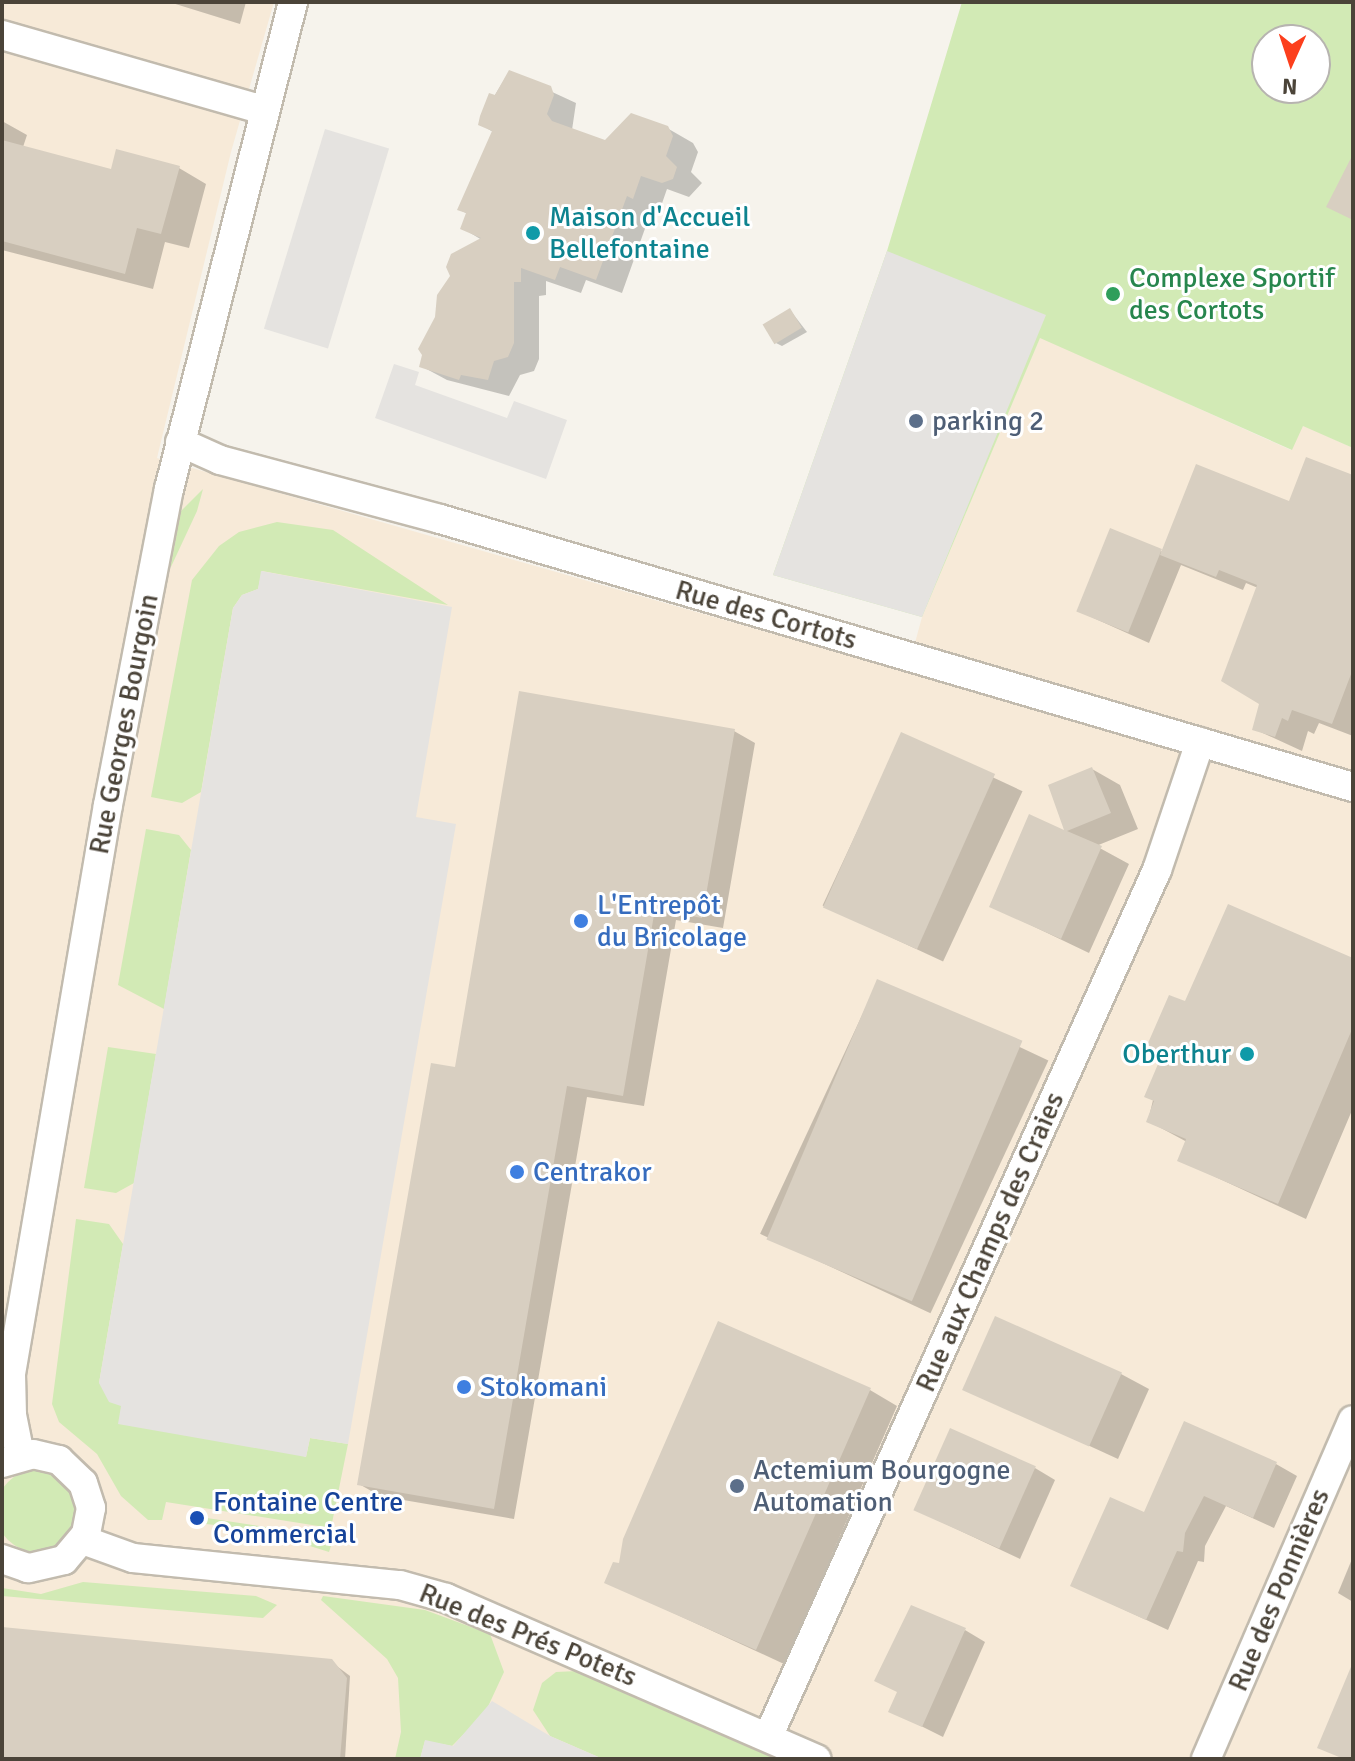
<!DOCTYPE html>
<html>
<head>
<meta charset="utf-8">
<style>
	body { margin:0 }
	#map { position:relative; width:1355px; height:1761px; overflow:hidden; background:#f6f3ec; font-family:Signika,sans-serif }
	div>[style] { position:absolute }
	.commercial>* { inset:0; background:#f7ead8 }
	.green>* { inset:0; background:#d2eab5 }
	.round { border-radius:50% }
	.parking>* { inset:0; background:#e5e3e0; transform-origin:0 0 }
	.shadow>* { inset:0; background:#0003; transform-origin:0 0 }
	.building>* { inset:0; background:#d8cfc1; transform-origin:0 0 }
	.roads { filter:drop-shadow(2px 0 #c2bbae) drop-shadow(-2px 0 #c2bbae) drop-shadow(0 2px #c2bbae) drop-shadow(0 -2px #c2bbae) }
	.street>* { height:28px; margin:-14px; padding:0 14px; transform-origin:14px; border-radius:14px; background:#fff }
	.dots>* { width:22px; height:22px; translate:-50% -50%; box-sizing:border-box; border:4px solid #fff; border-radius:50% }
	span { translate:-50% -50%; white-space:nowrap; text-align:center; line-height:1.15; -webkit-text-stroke:6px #fff; paint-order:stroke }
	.culture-label { font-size:28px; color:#0d838f }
	.left { translate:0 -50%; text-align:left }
	.right { translate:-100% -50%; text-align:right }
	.leisure-label { font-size:28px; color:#27864d }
	.service-label { font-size:28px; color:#4e5e75 }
	.street-label { font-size:28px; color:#4b4439 }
	.shop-label { font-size:28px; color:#366cbe }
	.transit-label { font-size:28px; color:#164399 }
	.frame { position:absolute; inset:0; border:4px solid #4b4439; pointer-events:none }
	.north { position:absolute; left:1251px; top:24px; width:80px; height:80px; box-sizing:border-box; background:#fff; border:2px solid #b7b4b0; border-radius:50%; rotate:183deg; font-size:22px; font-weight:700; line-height:32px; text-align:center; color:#4b4439 }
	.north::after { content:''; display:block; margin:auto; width:28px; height:36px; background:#fc3f1d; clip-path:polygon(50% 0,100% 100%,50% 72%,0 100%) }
</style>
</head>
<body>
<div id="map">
	<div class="commercial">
		<div style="clip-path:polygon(2px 2px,274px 2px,231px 152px,157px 458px,907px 672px,922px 617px,1040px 337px,1291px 450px,1303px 425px,1353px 448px,1353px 1759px,2px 1759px)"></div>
	</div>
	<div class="green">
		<div style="clip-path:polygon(evenodd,962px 2px,1353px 2px,1353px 448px,1303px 426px,1292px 450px,1040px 338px,922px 617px,773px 575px,887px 251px,962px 2px,1267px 40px,1315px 40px,1315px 88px,1267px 88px,1267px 40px)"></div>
		<div style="clip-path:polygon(203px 489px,197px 511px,170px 569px,181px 511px)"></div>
		<div style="clip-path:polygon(277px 522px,333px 530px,448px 605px,262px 571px,258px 589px,242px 595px,233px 608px,201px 792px,182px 803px,151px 797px,192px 580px,219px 546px,239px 532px)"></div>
		<div style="clip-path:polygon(146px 829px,179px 835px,191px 850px,164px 1009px,118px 985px)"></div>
		<div style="clip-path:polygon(108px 1047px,156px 1054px,134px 1183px,116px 1193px,84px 1188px)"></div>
		<div style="clip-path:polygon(76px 1219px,109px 1224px,123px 1244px,99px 1383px,306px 1457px,310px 1438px,348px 1444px,331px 1528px,166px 1502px,162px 1520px,148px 1520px,121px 1496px,97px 1454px,59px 1422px,52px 1404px)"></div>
		<div class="round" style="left:-4px;top:1470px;width:82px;height:82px"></div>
		<div style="clip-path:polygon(207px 1518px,330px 1537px,332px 1543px,329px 1552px,259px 1530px,206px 1524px)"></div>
		<div style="clip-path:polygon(83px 1582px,256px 1596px,277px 1605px,263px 1618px,2px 1596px,2px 1588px,41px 1594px)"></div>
		<div style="clip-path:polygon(323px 1596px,425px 1610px,490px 1634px,504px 1672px,485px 1713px,452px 1746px,425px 1741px,420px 1759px,395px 1759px,401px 1732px,398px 1678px,387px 1659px,321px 1600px)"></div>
		<div style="clip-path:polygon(577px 1671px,776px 1759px,603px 1759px,550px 1736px,533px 1710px,542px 1683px,556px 1672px)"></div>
	</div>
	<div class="parking">
		<div style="left:325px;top:129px;width:67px;height:209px;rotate:17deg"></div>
		<div style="clip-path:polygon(887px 251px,1046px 315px,922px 617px,773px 575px)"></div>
		<div style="clip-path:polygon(394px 364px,419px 372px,415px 385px,507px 418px,514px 401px,567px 420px,546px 479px,375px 418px)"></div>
		<div style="clip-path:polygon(261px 571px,452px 607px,416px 817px,456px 824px,348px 1444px,310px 1438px,306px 1457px,118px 1424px,121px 1406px,109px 1402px,99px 1383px,233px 608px,242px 595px,258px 589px)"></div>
		<div style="clip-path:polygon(492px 1701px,550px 1736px,603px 1759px,420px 1759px,425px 1740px,453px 1746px)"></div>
	</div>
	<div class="shadow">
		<div style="clip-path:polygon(169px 2px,246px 2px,240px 24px)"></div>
		<div style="clip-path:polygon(509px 72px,576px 103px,572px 130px,605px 143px,667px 128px,693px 143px,698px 152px,691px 172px,702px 183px,689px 197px,667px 189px,659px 212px,652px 209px,622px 293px,586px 280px,581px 293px,546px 281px,546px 295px,539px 296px,539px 359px,534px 371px,520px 375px,509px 396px,447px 380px,421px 366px,482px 240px,462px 228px,468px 214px,460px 210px,493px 132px,480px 124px,482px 116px)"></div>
		<div style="clip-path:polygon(2px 121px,27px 135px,23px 147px,112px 171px,179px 168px,206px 184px,189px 248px,165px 242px,153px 289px,2px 250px)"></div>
		<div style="clip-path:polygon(790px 310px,807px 332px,782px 346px,776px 343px)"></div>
		<div style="clip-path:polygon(1353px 477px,1353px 736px,1319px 723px,1314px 734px,1308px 731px,1302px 751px,1254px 729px,1262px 703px,1258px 588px,1246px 583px,1243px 590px,1181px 565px,1149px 643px,1078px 611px,1111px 530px,1163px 552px)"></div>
		<div style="clip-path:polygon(734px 731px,755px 743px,723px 928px,676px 920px,644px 1106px,587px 1097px,514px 1519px,380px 1496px,359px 1484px,457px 1069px)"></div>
		<div style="left:902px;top:735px;width:133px;height:188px;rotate:25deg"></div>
		<div style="clip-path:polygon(1092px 769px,1120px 785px,1138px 829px,1096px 846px,1129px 864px,1089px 953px,991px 906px,1067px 833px,1050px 786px)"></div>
		<div style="clip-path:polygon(1353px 960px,1353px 1108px,1306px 1219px,1179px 1160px,1187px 1142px,1148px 1121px,1163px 1058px,1148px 1049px,1186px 1004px)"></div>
		<div style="left:878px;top:981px;width:188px;height:279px;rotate:25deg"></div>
		<div style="clip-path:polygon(1121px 1374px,1149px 1389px,1118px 1459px,965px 1389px)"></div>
		<div style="clip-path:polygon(870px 1390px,897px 1406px,784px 1664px,606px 1582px,621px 1565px)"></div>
		<div style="clip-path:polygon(1276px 1464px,1297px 1476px,1274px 1528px,1226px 1506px,1205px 1546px,1204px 1562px,1198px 1561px,1168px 1630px,1073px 1586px,1145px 1515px)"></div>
		<div style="clip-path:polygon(1035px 1468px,1055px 1480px,1020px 1559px,916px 1510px)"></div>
		<div style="clip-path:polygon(1352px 1559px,1353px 1559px,1353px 1602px,1338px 1593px)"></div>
		<div style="clip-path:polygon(965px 1630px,985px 1642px,943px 1737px,891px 1711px)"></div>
		<div style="clip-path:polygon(2px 1631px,334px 1664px,350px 1676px,345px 1759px,2px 1759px)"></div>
	</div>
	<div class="building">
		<div style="clip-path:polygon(509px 70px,551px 86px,554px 95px,547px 114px,552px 121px,605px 140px,631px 113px,668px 126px,673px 136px,666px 156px,677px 167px,673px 179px,662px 183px,641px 176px,633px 199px,627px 196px,596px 280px,560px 267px,555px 280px,521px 268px,521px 282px,514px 282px,514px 343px,508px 357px,494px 361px,488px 380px,461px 375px,459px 380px,419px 367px,422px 355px,418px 349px,435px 317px,437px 295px,450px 276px,446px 267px,451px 254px,481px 238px,460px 229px,466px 213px,457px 210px,492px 131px,478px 125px,480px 116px,489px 93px,495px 95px)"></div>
		<div style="clip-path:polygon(2px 140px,111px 169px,116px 149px,180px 166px,161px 234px,137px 228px,125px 274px,2px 241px)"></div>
		<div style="clip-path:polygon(1353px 154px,1353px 220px,1326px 207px)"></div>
		<div style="left:790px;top:308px;width:23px;height:32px;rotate:59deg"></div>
		<div style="clip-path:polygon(1306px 457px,1353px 475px,1353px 669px,1332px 724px,1292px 710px,1288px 721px,1282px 718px,1275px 737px,1252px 730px,1259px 704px,1221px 681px,1257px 585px,1219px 570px,1216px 577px,1160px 555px,1196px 464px,1289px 501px)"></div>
		<div style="left:1110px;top:528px;width:56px;height:90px;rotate:22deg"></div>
		<div style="clip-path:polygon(519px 691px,735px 729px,702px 918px,655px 909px,623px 1096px,567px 1086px,494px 1509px,357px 1485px,431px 1063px,455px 1067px)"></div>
		<div style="left:901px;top:732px;width:103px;height:192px;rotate:24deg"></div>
		<div style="clip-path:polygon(1092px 767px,1111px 813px,1067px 831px,1102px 846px,1061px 939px,989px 907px,1029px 814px,1064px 830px,1048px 785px)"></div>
		<div style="clip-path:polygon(1228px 904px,1353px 958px,1353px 1027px,1278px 1204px,1177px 1161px,1186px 1139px,1146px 1122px,1154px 1101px,1144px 1097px,1161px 1057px,1145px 1050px,1169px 995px,1185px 1001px)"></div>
		<div style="left:877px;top:979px;width:158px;height:283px;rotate:23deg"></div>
		<div style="left:995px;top:1316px;width:139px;height:81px;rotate:24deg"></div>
		<div style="clip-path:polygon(718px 1321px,871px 1388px,756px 1650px,604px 1583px,613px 1562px,619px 1563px,623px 1539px)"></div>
		<div style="clip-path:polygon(1184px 1421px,1277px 1462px,1253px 1518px,1204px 1496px,1185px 1533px,1183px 1552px,1177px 1551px,1146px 1620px,1070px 1586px,1110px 1497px,1144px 1512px)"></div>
		<div style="left:950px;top:1428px;width:94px;height:90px;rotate:24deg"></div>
		<div style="clip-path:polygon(911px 1605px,966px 1628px,922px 1727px,888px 1712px,897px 1692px,874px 1681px)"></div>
		<div style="clip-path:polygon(2px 1627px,332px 1659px,347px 1678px,340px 1759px,2px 1759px)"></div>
		<div style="clip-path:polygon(1353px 1662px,1353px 1759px,1344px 1759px,1317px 1748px)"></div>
	</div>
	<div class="roads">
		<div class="street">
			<div style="left:2px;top:35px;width:273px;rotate:16deg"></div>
			<div style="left:180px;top:442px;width:44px;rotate:24.2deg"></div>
			<div style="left:220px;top:460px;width:228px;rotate:15deg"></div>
			<div style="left:440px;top:519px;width:952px;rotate:16.36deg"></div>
			<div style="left:20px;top:1455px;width:41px;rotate:-101.3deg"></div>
			<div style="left:12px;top:1415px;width:41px;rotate:-91.4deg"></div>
			<div style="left:11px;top:1374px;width:577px;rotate:-80.33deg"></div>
			<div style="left:108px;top:805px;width:322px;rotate:-79.1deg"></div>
			<div style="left:169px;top:489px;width:503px;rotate:-75.71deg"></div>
			<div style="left:2px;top:1463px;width:32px;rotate:-16deg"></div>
			<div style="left:33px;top:1454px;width:27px;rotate:13deg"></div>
			<div style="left:59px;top:1460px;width:33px;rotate:44deg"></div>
			<div style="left:83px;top:1483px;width:26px;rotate:72deg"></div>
			<div style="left:91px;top:1508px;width:26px;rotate:101deg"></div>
			<div style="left:86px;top:1534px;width:34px;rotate:130deg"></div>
			<div style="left:64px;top:1560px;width:37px;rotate:167deg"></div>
			<div style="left:28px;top:1568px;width:28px;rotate:-161deg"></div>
			<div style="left:83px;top:1540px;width:53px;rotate:19.8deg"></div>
			<div style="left:133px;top:1558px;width:268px;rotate:5.8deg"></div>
			<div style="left:400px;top:1585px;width:48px;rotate:15.8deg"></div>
			<div style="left:446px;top:1598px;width:404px;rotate:23.5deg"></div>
			<div style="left:768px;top:1737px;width:950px;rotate:-65.84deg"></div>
			<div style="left:1157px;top:870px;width:135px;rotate:-71.4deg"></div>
			<div style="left:1206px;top:1759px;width:369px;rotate:-66.6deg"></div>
		</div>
	</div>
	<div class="dots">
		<div style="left:533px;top:233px;background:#0f9aa8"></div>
		<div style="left:1113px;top:294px;background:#2e9e5b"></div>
		<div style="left:916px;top:421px;background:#5c6f8a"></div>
		<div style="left:581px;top:921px;background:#3f7fe0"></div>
		<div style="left:1247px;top:1054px;background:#0f9aa8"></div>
		<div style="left:517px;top:1172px;background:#3f7fe0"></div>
		<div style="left:464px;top:1387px;background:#3f7fe0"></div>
		<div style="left:737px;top:1486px;background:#5c6f8a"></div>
		<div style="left:197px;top:1518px;background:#1a4fb4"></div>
	</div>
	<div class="culture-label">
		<span class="left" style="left:549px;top:233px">Maison d'Accueil<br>Bellefontaine</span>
		<span class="right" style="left:1231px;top:1054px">Oberthur</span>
	</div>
	<div class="leisure-label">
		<span class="left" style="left:1129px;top:294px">Complexe Sportif<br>des Cortots</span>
	</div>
	<div class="service-label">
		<span class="left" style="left:932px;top:421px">parking 2</span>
		<span class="left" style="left:753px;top:1486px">Actemium Bourgogne<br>Automation</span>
	</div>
	<div class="street-label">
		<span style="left:766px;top:615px;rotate:16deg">Rue des Cortots</span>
		<span style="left:124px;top:724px;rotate:-79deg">Rue Georges Bourgoin</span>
		<span style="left:990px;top:1242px;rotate:-66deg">Rue aux Champs des Craies</span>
		<span style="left:1279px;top:1590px;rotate:-67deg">Rue des Ponnières</span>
		<span style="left:528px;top:1635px;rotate:22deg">Rue des Prés Potets</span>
	</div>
	<div class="shop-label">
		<span class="left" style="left:597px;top:921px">L'Entrepôt<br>du Bricolage</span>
		<span class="left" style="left:533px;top:1172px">Centrakor</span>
		<span class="left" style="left:480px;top:1387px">Stokomani</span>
	</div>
	<div class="transit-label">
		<span class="left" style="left:213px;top:1518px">Fontaine Centre<br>Commercial</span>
	</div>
	<div class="frame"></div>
	<div class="north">N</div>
</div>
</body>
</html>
